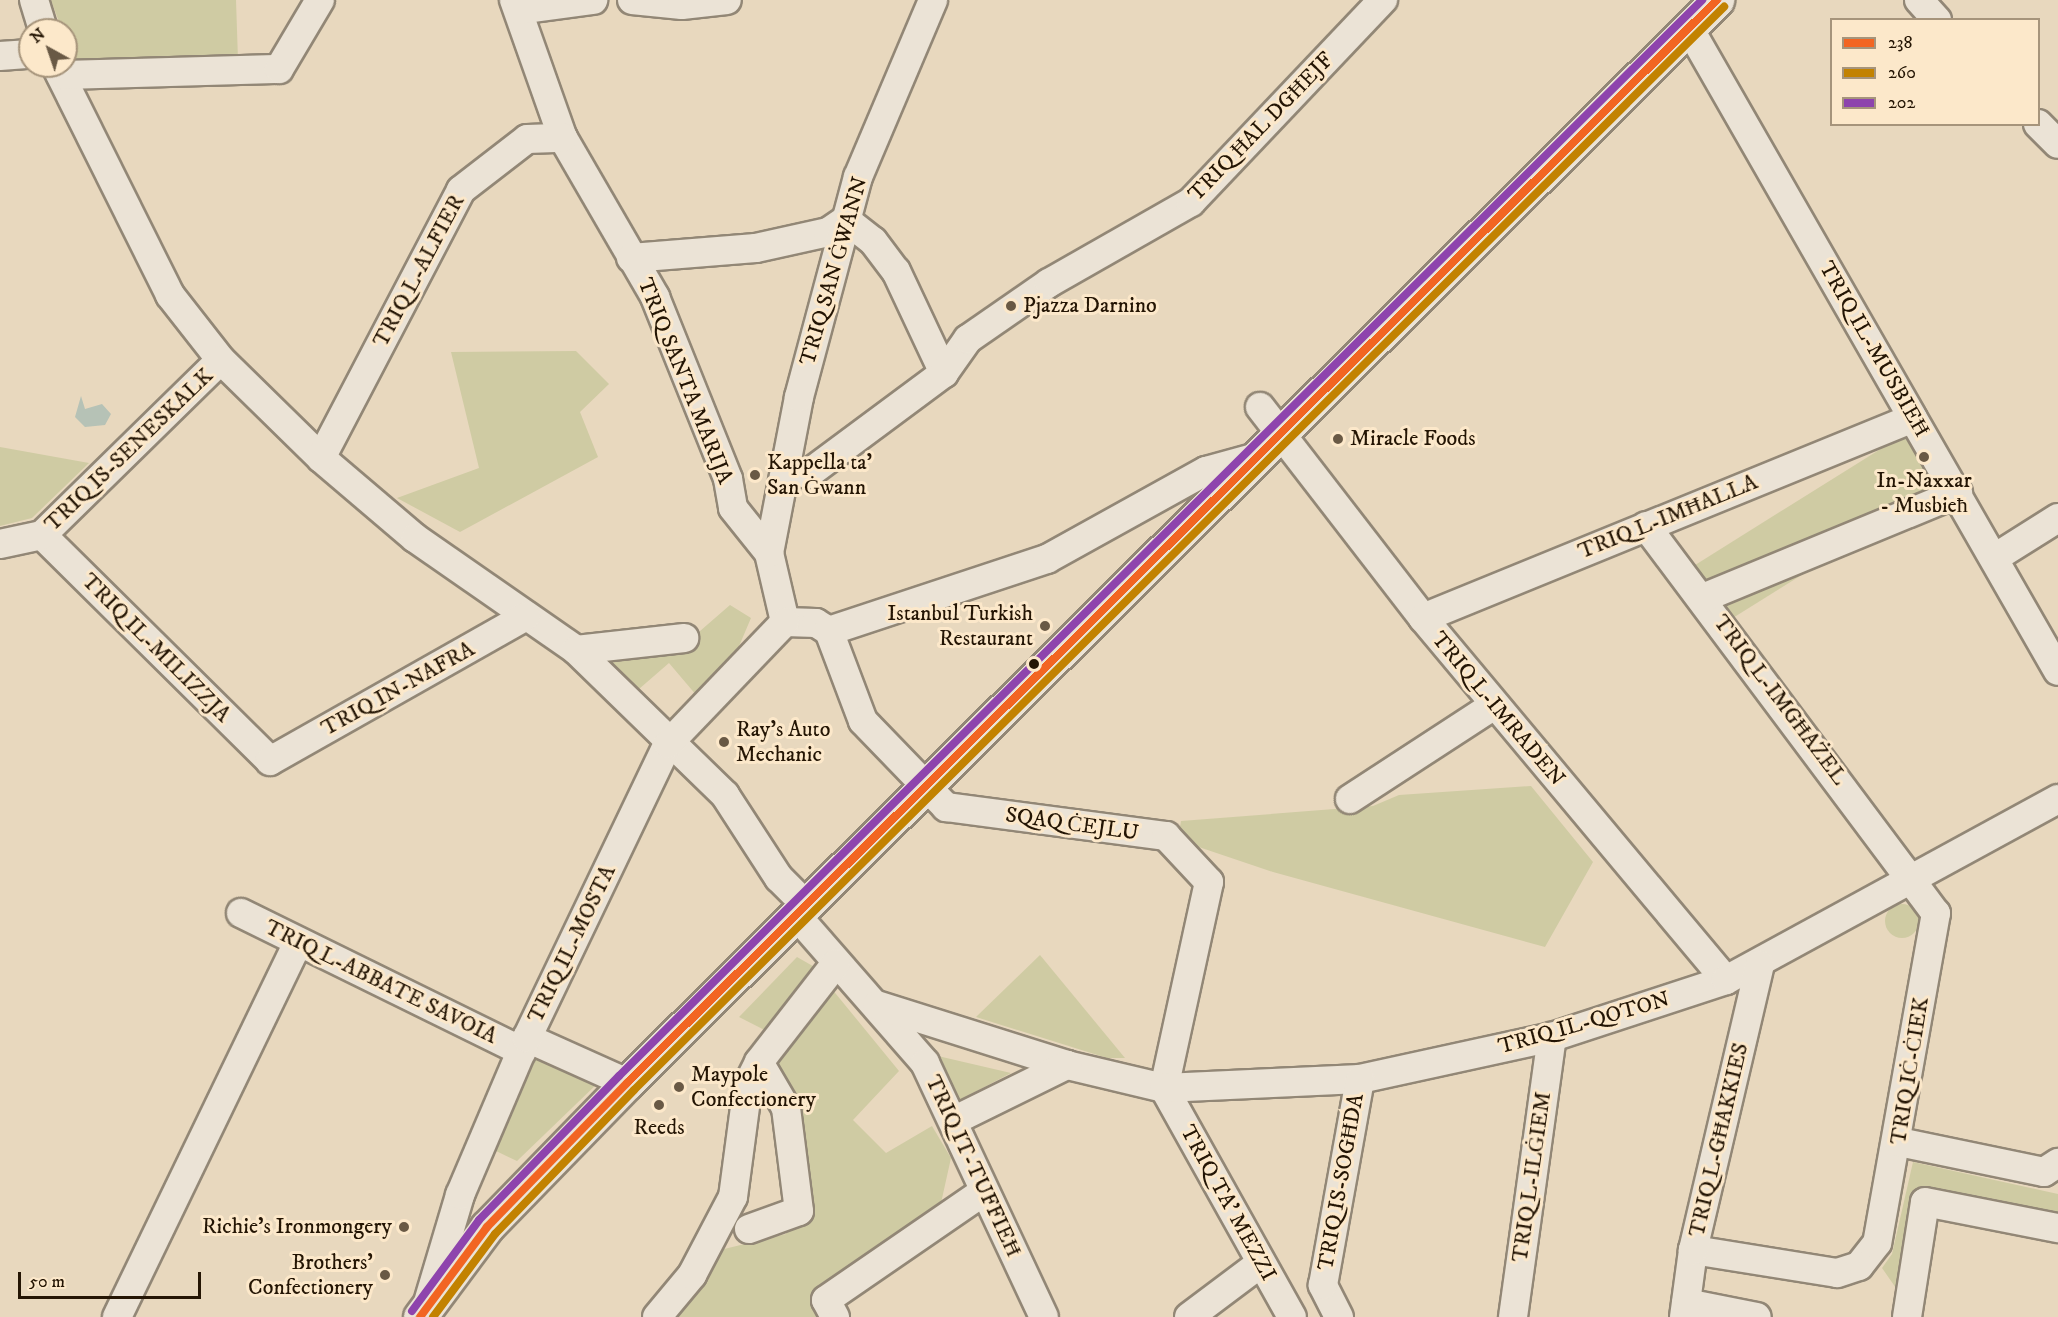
<!DOCTYPE html>
<html>
<head>
<meta charset="utf-8">
<style>
	body { margin:0 }
	#map { position:relative; width:2058px; height:1317px; overflow:hidden; background:#e8d8be; font-family:"IM FELL DW Pica",serif }
	div>[style] { position:absolute }
	.green>* { inset:0; background:#cfcba3; transform-origin:0 0 }
	.round { border-radius:50% }
	.water>* { inset:0; background:#b6c2b6 }
	.roads { filter:drop-shadow(2px 0 #928776) drop-shadow(-2px 0 #928776) drop-shadow(0 2px #928776) drop-shadow(0 -2px #928776) }
	.minor>* { height:28px; margin:-14px; padding:0 14px; transform-origin:14px; border-radius:14px; background:#ebe3d6 }
	.tertiary>* { height:33px; margin:-16.5px; padding:0 16.5px; transform-origin:16.5px; border-radius:16.5px; background:#ebe3d6 }
	.bus-1>* { height:8px; margin:-4px; padding:0 4px; transform-origin:4px; border-radius:4px; background:#f26522 }
	.bus-2>* { height:8px; margin:-4px; padding:0 4px; transform-origin:4px; border-radius:4px; background:#c28201 }
	.bus-3>* { height:8px; margin:-4px; padding:0 4px; transform-origin:4px; border-radius:4px; background:#8e44ad }
	.dots>* { width:16px; height:16px; translate:-50% -50%; box-sizing:border-box; border:3px solid #fce8ca; border-radius:50% }
	span { translate:-50% -50%; white-space:nowrap; text-align:center; line-height:1.15; -webkit-text-stroke:6px #fce8ca; paint-order:stroke }
	.street-label { font-size:22px; color:#241504 }
	.poi-label { font-size:22px; color:#241504 }
	.left { translate:0 -50%; text-align:left }
	.right { translate:-100% -50%; text-align:right }
	.legend { position:absolute; left:1830px; top:18px; width:210px; height:108px; box-sizing:border-box; background:#fce8ca; border:2px solid #a6947b; margin:0; padding:8px 10px; list-style:none; font-size:18px; color:#241504 }
	.legend li { display:flex; align-items:center; gap:12px; height:30px }
	.legend b { width:30px; border:2px solid #a6947b }
	.north { position:absolute; left:18px; top:18px; width:60px; height:60px; box-sizing:border-box; background:#fce8ca; border:2px solid #a6947b; border-radius:50%; rotate:320deg; font-size:16px; font-weight:700; line-height:24px; text-align:center; color:#241504 }
	.north::after { content:''; display:block; margin:auto; width:21px; height:27px; background:#695945; clip-path:polygon(50% 0,100% 100%,50% 72%,0 100%) }
	.scale { position:absolute; left:18px; top:1272px; width:183px; height:27px; box-sizing:border-box; border:3px solid #241504; border-top:0; padding-left:8px; font-size:18px; line-height:21px; white-space:nowrap; color:#241504; -webkit-text-stroke:4px #fce8ca; paint-order:stroke }
</style>
</head>
<body>
<div id="map">
	<div class="green">
		<div style="clip-path:polygon(51px 0,236px 0,238px 60px,74px 63px)"></div>
		<div style="clip-path:polygon(576px 351px,609px 384px,580px 412px,598px 457px,460px 532px,397px 498px,479px 468px,451px 352px)"></div>
		<div style="left:1911px;top:430px;width:65px;height:255px;rotate:58deg"></div>
		<div style="clip-path:polygon(0 447px,89px 463px,32px 518px,0 526px)"></div>
		<div style="clip-path:polygon(730px 605px,751px 618px,734px 658px,697px 696px,669px 663px,639px 689px,609px 660px,677px 651px)"></div>
		<div style="clip-path:polygon(1531px 786px,1593px 862px,1545px 947px,1273px 872px,1178px 840px,1181px 821px,1373px 806px,1399px 795px)"></div>
		<div class="round" style="left:1885px;top:904px;width:34px;height:34px"></div>
		<div style="clip-path:polygon(1040px 955px,1125px 1058px,1107px 1058px,976px 1017px)"></div>
		<div style="clip-path:polygon(797px 957px,818px 969px,774px 1035px,739px 1017px)"></div>
		<div style="clip-path:polygon(827px 983px,899px 1071px,853px 1120px,886px 1153px,932px 1126px,951px 1158px,941px 1203px,811px 1300px,821px 1317px,664px 1317px,712px 1252px,786px 1234px,785px 1225px,806px 1209px,771px 1059px)"></div>
		<div style="clip-path:polygon(539px 1052px,600px 1081px,517px 1161px,494px 1150px)"></div>
		<div style="clip-path:polygon(925px 1053px,1011px 1073px,954px 1103px)"></div>
		<div style="clip-path:polygon(1913px 1162px,2058px 1194px,2058px 1215px,1921px 1194px,1898px 1291px,1882px 1268px,1892px 1254px)"></div>
	</div>
	<div class="water">
		<div style="clip-path:polygon(81px 396px,85px 409px,102px 404px,111px 414px,105px 425px,85px 427px,75px 417px)"></div>
	</div>
	<div class="roads">
		<div class="minor">
			<div style="left:34px;top:0;width:31px;rotate:73deg"></div>
			<div style="left:514px;top:0;width:146px;rotate:70.5deg"></div>
			<div style="left:563px;top:138px;width:184px;rotate:59.9deg"></div>
			<div style="left:655px;top:297px;width:196px;rotate:68.1deg"></div>
			<div style="left:728px;top:479px;width:29px;rotate:80deg"></div>
			<div style="left:733px;top:508px;width:58px;rotate:51.3deg"></div>
			<div style="left:769px;top:553px;width:71px;rotate:76.9deg"></div>
			<div style="left:632px;top:0;width:50px;rotate:5.7deg"></div>
			<div style="left:682px;top:5px;width:45px;rotate:-6.3deg"></div>
			<div style="left:1919px;top:0;width:27px;rotate:48deg"></div>
			<div style="left:519px;top:10px;width:75px;rotate:-7.7deg"></div>
			<div style="left:1689px;top:28px;width:741px;rotate:60.15deg"></div>
			<div style="left:0;top:56px;width:30px;rotate:-4deg"></div>
			<div style="left:56px;top:66px;width:256px;rotate:63.5deg"></div>
			<div style="left:170px;top:295px;width:83px;rotate:51.9deg"></div>
			<div style="left:221px;top:360px;width:140px;rotate:44.4deg"></div>
			<div style="left:321px;top:458px;width:123px;rotate:40.4deg"></div>
			<div style="left:415px;top:538px;width:196px;rotate:34.8deg"></div>
			<div style="left:576px;top:650px;width:208px;rotate:44.2deg"></div>
			<div style="left:725px;top:795px;width:99px;rotate:57deg"></div>
			<div style="left:779px;top:878px;width:38px;rotate:45deg"></div>
			<div style="left:61px;top:75px;width:218px;rotate:-1.6deg"></div>
			<div style="left:279px;top:69px;width:80px;rotate:-59.3deg"></div>
			<div style="left:2038px;top:124px;width:28px;rotate:45deg"></div>
			<div style="left:846px;top:220px;width:34px;rotate:38deg"></div>
			<div style="left:873px;top:241px;width:38px;rotate:53deg"></div>
			<div style="left:896px;top:271px;width:113px;rotate:64.8deg"></div>
			<div style="left:631px;top:258px;width:125px;rotate:-4.6deg"></div>
			<div style="left:756px;top:248px;width:74px;rotate:-12.5deg"></div>
			<div style="left:828px;top:232px;width:22px;rotate:-34deg"></div>
			<div style="left:1260px;top:407px;width:267px;rotate:52.3deg"></div>
			<div style="left:1423px;top:618px;width:472px;rotate:50.1deg"></div>
			<div style="left:321px;top:458px;width:302px;rotate:-62.4deg"></div>
			<div style="left:461px;top:190px;width:83px;rotate:-37.7deg"></div>
			<div style="left:527px;top:139px;width:36px;rotate:-2deg"></div>
			<div style="left:786px;top:469px;width:23px;rotate:13deg"></div>
			<div style="left:808px;top:474px;width:169px;rotate:-36.6deg"></div>
			<div style="left:944px;top:373px;width:42px;rotate:-54.8deg"></div>
			<div style="left:968px;top:339px;width:98px;rotate:-34.7deg"></div>
			<div style="left:1049px;top:283px;width:163px;rotate:-29.7deg"></div>
			<div style="left:1191px;top:202px;width:279px;rotate:-46.5deg"></div>
			<div style="left:1646px;top:526px;width:484px;rotate:53.2deg"></div>
			<div style="left:1936px;top:913px;width:335px;rotate:100.1deg"></div>
			<div style="left:1877px;top:1243px;width:29px;rotate:128deg"></div>
			<div style="left:1859px;top:1266px;width:23px;rotate:162deg"></div>
			<div style="left:1837px;top:1273px;width:146px;rotate:-170.9deg"></div>
			<div style="left:42px;top:535px;width:321px;rotate:44.7deg"></div>
			<div style="left:270px;top:761px;width:294px;rotate:-29.5deg"></div>
			<div style="left:0;top:544px;width:43px;rotate:-12.1deg"></div>
			<div style="left:42px;top:535px;width:250px;rotate:-44.4deg"></div>
			<div style="left:769px;top:553px;width:159px;rotate:-79.1deg"></div>
			<div style="left:799px;top:397px;width:228px;rotate:-75deg"></div>
			<div style="left:858px;top:177px;width:192px;rotate:-67deg"></div>
			<div style="left:1996px;top:557px;width:73px;rotate:-32.2deg"></div>
			<div style="left:1703px;top:598px;width:276px;rotate:-22.4deg"></div>
			<div style="left:1423px;top:618px;width:529px;rotate:-22.2deg"></div>
			<div style="left:785px;top:622px;width:31px;rotate:2deg"></div>
			<div style="left:816px;top:623px;width:15px;rotate:32deg"></div>
			<div style="left:829px;top:631px;width:230px;rotate:-18.3deg"></div>
			<div style="left:1047px;top:559px;width:182px;rotate:-29deg"></div>
			<div style="left:1206px;top:471px;width:49px;rotate:-15.5deg"></div>
			<div style="left:829px;top:631px;width:96px;rotate:69.3deg"></div>
			<div style="left:863px;top:721px;width:120px;rotate:46deg"></div>
			<div style="left:946px;top:807px;width:222px;rotate:7.5deg"></div>
			<div style="left:1166px;top:836px;width:63px;rotate:46.9deg"></div>
			<div style="left:1209px;top:882px;width:211px;rotate:102.3deg"></div>
			<div style="left:1164px;top:1088px;width:262px;rotate:60.8deg"></div>
			<div style="left:576px;top:650px;width:109px;rotate:-6.3deg"></div>
			<div style="left:1350px;top:799px;width:172px;rotate:-33.1deg"></div>
			<div style="left:241px;top:913px;width:313px;rotate:26.2deg"></div>
			<div style="left:796px;top:915px;width:196px;rotate:48.9deg"></div>
			<div style="left:925px;top:1063px;width:280px;rotate:64.9deg"></div>
			<div style="left:877px;top:1005px;width:199px;rotate:17.5deg"></div>
			<div style="left:1067px;top:1065px;width:100px;rotate:13.3deg"></div>
			<div style="left:1164px;top:1088px;width:196px;rotate:-2.6deg"></div>
			<div style="left:1360px;top:1079px;width:197px;rotate:-12.3deg"></div>
			<div style="left:1552px;top:1037px;width:183px;rotate:-18.1deg"></div>
			<div style="left:1726px;top:980px;width:378px;rotate:-28.6deg"></div>
			<div style="left:527px;top:1038px;width:110px;rotate:24.2deg"></div>
			<div style="left:955px;top:1120px;width:125px;rotate:-26.2deg"></div>
			<div style="left:1899px;top:1142px;width:148px;rotate:11.7deg"></div>
			<div style="left:2044px;top:1172px;width:17px;rotate:-33deg"></div>
			<div style="left:749px;top:1229px;width:53px;rotate:-19.8deg"></div>
			<div style="left:799px;top:1211px;width:104px;rotate:-97.2deg"></div>
			<div style="left:786px;top:1108px;width:53px;rotate:-120.4deg"></div>
			<div style="left:429px;top:1299px;width:109px;rotate:-73.4deg"></div>
			<div style="left:460px;top:1195px;width:171px;rotate:-66.9deg"></div>
			<div style="left:527px;top:1038px;width:326px;rotate:-64.4deg"></div>
			<div style="left:668px;top:744px;width:169px;rotate:-46.2deg"></div>
			<div style="left:1686px;top:1303px;width:72px;rotate:11.2deg"></div>
			<div style="left:117px;top:1317px;width:416px;rotate:-64.2deg"></div>
			<div style="left:657px;top:1317px;width:55px;rotate:-50.2deg"></div>
			<div style="left:692px;top:1275px;width:88px;rotate:-62.3deg"></div>
			<div style="left:733px;top:1197px;width:114px;rotate:-82.4deg"></div>
			<div style="left:748px;top:1084px;width:25px;rotate:-63deg"></div>
			<div style="left:759px;top:1062px;width:125px;rotate:-52.1deg"></div>
			<div style="left:835px;top:1317px;width:19px;rotate:-118deg"></div>
			<div style="left:826px;top:1300px;width:191px;rotate:-34.5deg"></div>
			<div style="left:1189px;top:1317px;width:90px;rotate:-36.9deg"></div>
			<div style="left:1339px;top:1317px;width:36px;rotate:-117deg"></div>
			<div style="left:1323px;top:1285px;width:209px;rotate:-79.8deg"></div>
			<div style="left:1513px;top:1317px;width:283px;rotate:-82.1deg"></div>
			<div style="left:1684px;top:1317px;width:68px;rotate:-82.3deg"></div>
			<div style="left:1693px;top:1250px;width:293px;rotate:-76.8deg"></div>
			<div style="left:1907px;top:1317px;width:116px;rotate:-81.1deg"></div>
			<div style="left:1925px;top:1202px;width:136px;rotate:11.1deg"></div>
		</div>
		<div class="tertiary">
			<div style="left:420px;top:1317px;width:112px;rotate:-53.3deg"></div>
			<div style="left:487px;top:1227px;width:201px;rotate:-45.8deg"></div>
			<div style="left:627px;top:1083px;width:1537px;rotate:-44.82deg"></div>
		</div>
	</div>
	<div class="bus-1">
		<div style="left:420px;top:1317px;width:112px;rotate:-53.3deg"></div>
		<div style="left:487px;top:1227px;width:201px;rotate:-45.8deg"></div>
		<div style="left:627px;top:1083px;width:1537px;rotate:-44.82deg"></div>
	</div>
	<div class="bus-2">
		<div style="left:433px;top:1317px;width:104px;rotate:-53.2deg"></div>
		<div style="left:495px;top:1234px;width:200px;rotate:-46deg"></div>
		<div style="left:634px;top:1090px;width:1537px;rotate:-44.82deg"></div>
	</div>
	<div class="bus-3">
		<div style="left:412px;top:1311px;width:113px;rotate:-53.6deg"></div>
		<div style="left:479px;top:1220px;width:201px;rotate:-45.8deg"></div>
		<div style="left:619px;top:1076px;width:1527px;rotate:-44.81deg"></div>
	</div>
	<div class="dots">
		<div style="left:1011px;top:306px;background:#695945"></div>
		<div style="left:1338px;top:439px;background:#695945"></div>
		<div style="left:1924px;top:457px;background:#695945"></div>
		<div style="left:755px;top:475px;background:#695945"></div>
		<div style="left:1045px;top:626px;background:#695945"></div>
		<div style="left:1034px;top:664px;background:#241504"></div>
		<div style="left:724px;top:742px;background:#695945"></div>
		<div style="left:679px;top:1087px;background:#695945"></div>
		<div style="left:659px;top:1105px;background:#695945"></div>
		<div style="left:404px;top:1227px;background:#695945"></div>
		<div style="left:385px;top:1275px;background:#695945"></div>
	</div>
	<div class="street-label">
		<span style="left:1261px;top:127px;rotate:-46deg">TRIQ ĦAL DGĦEJF</span>
		<span style="left:419px;top:271px;rotate:-62deg">TRIQ L-ALFIER</span>
		<span style="left:834px;top:271px;rotate:-74deg">TRIQ SAN ĠWANN</span>
		<span style="left:1874px;top:349px;rotate:60deg">TRIQ IL-MUSBIEĦ</span>
		<span style="left:685px;top:381px;rotate:68deg">TRIQ SANTA MARIJA</span>
		<span style="left:129px;top:450px;rotate:-44deg">TRIQ IS-SENESKALK</span>
		<span style="left:1668px;top:517px;rotate:-22deg">TRIQ L-IMĦALLA</span>
		<span style="left:156px;top:648px;rotate:45deg">TRIQ IL-MILIZZJA</span>
		<span style="left:398px;top:689px;rotate:-29deg">TRIQ IN-NAFRA</span>
		<span style="left:1780px;top:700px;rotate:53deg">TRIQ L-IMGĦAŻEL</span>
		<span style="left:1498px;top:709px;rotate:50deg">TRIQ L-IMRADEN</span>
		<span style="left:1072px;top:824px;rotate:8deg">SQAQ ĊEJLU</span>
		<span style="left:572px;top:944px;rotate:-64deg">TRIQ IL-MOSTA</span>
		<span style="left:381px;top:982px;rotate:26deg">TRIQ L-ABBATE SAVOIA</span>
		<span style="left:1584px;top:1023px;rotate:-16deg">TRIQ IL-QOTON</span>
		<span style="left:1910px;top:1071px;rotate:-81deg">TRIQ IĊ-ĊIEK</span>
		<span style="left:1719px;top:1140px;rotate:-77deg">TRIQ L-GĦAKKIES</span>
		<span style="left:973px;top:1166px;rotate:65deg">TRIQ IT-TUFFIEĦ</span>
		<span style="left:1532px;top:1177px;rotate:-82deg">TRIQ L-ILĠIEM</span>
		<span style="left:1341px;top:1182px;rotate:-80deg">TRIQ IS-SOGĦDA</span>
		<span style="left:1228px;top:1203px;rotate:61deg">TRIQ TA' MEZZI</span>
	</div>
	<div class="poi-label">
		<span class="left" style="left:1023px;top:306px">Pjazza Darnino</span>
		<span class="left" style="left:1350px;top:439px">Miracle Foods</span>
		<span class="left" style="left:767px;top:475px">Kappella ta'<br>San Ġwann</span>
		<span style="left:1924px;top:493px">In-Naxxar<br>- Musbieħ</span>
		<span class="right" style="left:1033px;top:626px">Istanbul Turkish<br>Restaurant</span>
		<span class="left" style="left:736px;top:742px">Ray's Auto<br>Mechanic</span>
		<span class="left" style="left:691px;top:1087px">Maypole<br>Confectionery</span>
		<span style="left:659px;top:1128px">Reeds</span>
		<span class="right" style="left:392px;top:1227px">Richie's Ironmongery</span>
		<span class="right" style="left:373px;top:1275px">Brothers'<br>Confectionery</span>
	</div>
	<ul class="legend">
	<li><b style="height:8px;background:#f26522"></b>238</li>
	<li><b style="height:8px;background:#c28201"></b>260</li>
	<li><b style="height:8px;background:#8e44ad"></b>202</li>
	</ul>
	<div class="north">N</div>
	<div class="scale">50 m</div>
</div>
</body>
</html>
